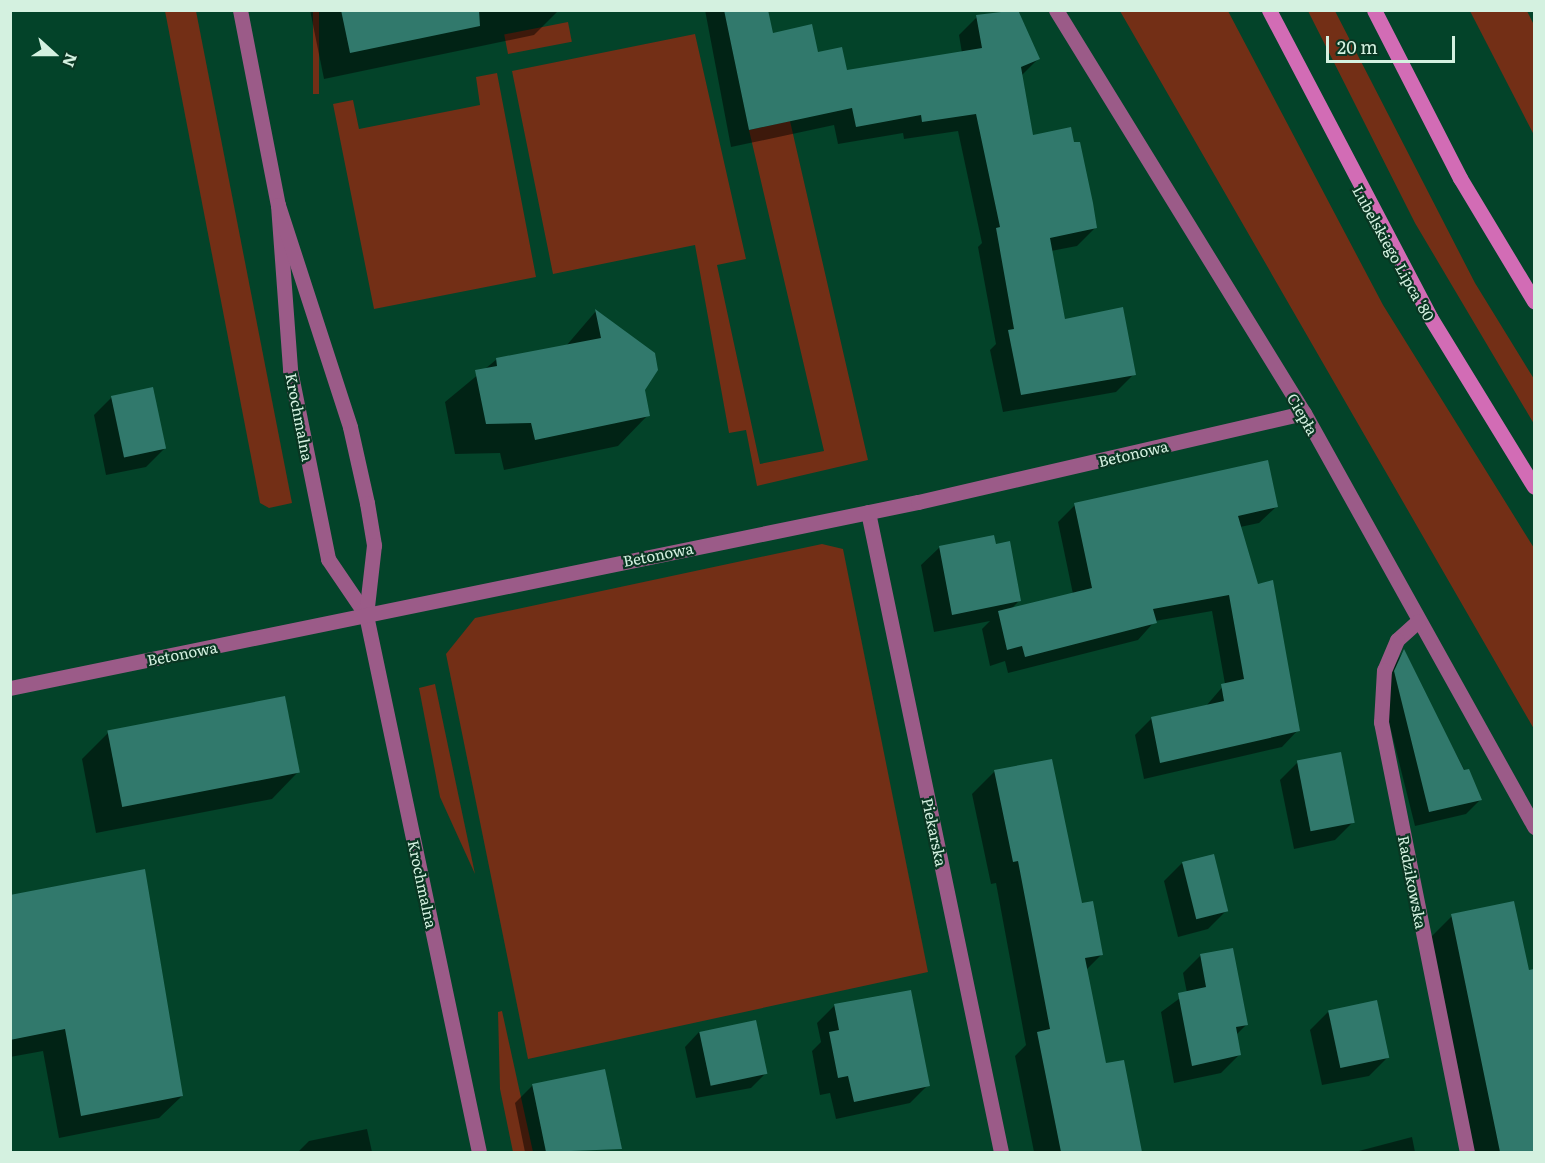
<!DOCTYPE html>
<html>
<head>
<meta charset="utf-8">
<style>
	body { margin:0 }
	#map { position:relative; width:1545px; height:1163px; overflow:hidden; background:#034329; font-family:Literata,serif }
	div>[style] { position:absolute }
	.green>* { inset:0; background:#732f16; transform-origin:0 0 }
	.shadow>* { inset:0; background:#0007 }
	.building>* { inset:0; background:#31796c; transform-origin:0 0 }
	.street>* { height:15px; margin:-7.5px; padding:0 7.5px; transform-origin:7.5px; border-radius:7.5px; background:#9b5b88 }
	.secondary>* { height:15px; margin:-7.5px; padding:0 7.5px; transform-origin:7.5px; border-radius:7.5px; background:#d26cb5 }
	span { translate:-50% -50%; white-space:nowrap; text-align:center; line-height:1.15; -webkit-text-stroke:4.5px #093622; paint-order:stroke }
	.street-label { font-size:15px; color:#d4f1e0 }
	.frame { position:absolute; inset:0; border:12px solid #d4f1e0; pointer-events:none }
	.north { position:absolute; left:24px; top:24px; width:60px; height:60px; -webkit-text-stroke:4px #093622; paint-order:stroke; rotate:111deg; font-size:16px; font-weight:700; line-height:24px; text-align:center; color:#d4f1e0 }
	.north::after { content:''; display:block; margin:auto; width:21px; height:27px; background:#d4f1e0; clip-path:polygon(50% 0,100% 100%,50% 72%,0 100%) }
	.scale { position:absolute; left:1326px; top:36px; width:129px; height:27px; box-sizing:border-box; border:3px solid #d4f1e0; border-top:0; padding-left:8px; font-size:18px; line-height:21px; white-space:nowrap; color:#d4f1e0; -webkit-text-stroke:4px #093622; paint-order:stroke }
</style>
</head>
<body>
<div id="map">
	<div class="green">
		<div style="clip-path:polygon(165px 11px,196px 11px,292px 503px,269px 508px,260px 503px)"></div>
		<div style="left:313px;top:11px;width:6px;height:83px"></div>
		<div style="clip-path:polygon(1120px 11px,1228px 11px,1383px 305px,1534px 548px,1534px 729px)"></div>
		<div style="clip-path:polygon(1308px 11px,1335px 11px,1475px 283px,1534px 379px,1534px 424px,1415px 223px)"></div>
		<div style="clip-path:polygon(1470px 11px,1527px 11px,1534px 25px,1534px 135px)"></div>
		<div style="left:568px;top:22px;width:20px;height:65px;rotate:79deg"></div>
		<div style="clip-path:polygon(695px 34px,746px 259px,717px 265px,760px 464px,824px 451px,749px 130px,790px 121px,868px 460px,757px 486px,746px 430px,729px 433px,695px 245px,553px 274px,512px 71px)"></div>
		<div style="clip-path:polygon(497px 73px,536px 277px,374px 309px,333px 104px,353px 100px,359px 129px,480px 105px,476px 77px)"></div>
		<div style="clip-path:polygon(822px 544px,843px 549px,928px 972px,528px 1059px,446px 654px,475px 618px)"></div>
		<div style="clip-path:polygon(435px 684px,475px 874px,440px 797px,419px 688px)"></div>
		<div style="clip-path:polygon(502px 1011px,533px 1152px,513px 1152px,500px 1089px,498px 1012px)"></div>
	</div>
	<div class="shadow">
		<div style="clip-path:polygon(310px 10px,559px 10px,534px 35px,324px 79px)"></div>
		<div style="clip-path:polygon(705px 10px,766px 10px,771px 35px,846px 72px,962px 53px,959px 35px,977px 17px,1017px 10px,1038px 59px,1021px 76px,1032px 137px,1095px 228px,1077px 246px,1051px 251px,1064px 320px,1134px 374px,1116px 392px,1003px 412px,990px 350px,996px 344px,978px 247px,982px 243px,958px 131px,904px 139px,903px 133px,838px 144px,834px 125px,731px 147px)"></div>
		<div style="clip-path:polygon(596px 311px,643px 390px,648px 415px,618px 446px,504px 470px,500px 453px,455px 454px,445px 402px,497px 359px,566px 346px)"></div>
		<div style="clip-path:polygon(112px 397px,164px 449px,146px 467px,106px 475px,94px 415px)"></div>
		<div style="clip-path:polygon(1075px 505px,1276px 507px,1259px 523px,1240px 527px,1298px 730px,1282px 747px,1144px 779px,1135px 735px,1151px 719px,1206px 706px,1225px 684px,1212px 611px,1155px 621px,1138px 640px,1008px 673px,1005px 661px,990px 666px,982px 629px,990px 621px,934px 632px,921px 565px,940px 547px,1020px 600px,1011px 609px,1073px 594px,1058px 522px)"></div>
		<div style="clip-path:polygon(1403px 652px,1480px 800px,1466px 814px,1415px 826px,1380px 686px)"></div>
		<div style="clip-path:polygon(108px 733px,298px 772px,272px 799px,96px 833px,82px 759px)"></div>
		<div style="clip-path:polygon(1298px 762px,1353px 822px,1335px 840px,1294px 849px,1280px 780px)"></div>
		<div style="clip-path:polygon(995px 771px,1081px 905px,1101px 955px,1086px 970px,1104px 1065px,1122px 1061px,1139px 1152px,1034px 1152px,1015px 1056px,1026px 1045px,996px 883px,991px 884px,972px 794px)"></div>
		<div style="clip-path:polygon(1182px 863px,1226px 911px,1208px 929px,1178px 937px,1164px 881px)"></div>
		<div style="clip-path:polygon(10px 896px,182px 1096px,159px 1118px,59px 1138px,43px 1051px,10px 1057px)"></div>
		<div style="clip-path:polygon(1452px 916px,1528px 972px,1534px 970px,1534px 1152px,1474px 1152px,1430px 938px)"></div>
		<div style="clip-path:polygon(1201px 955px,1247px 1024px,1236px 1035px,1239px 1055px,1221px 1073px,1174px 1083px,1161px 1012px,1187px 993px,1183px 973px)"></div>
		<div style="clip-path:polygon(835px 1005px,928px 1085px,910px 1103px,836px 1119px,830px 1093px,820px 1095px,812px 1051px,821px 1042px,817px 1023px)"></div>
		<div style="clip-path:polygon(1328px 1012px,1387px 1058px,1369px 1076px,1322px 1085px,1310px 1030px)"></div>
		<div style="clip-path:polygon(699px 1032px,766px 1073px,751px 1088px,696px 1098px,685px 1047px)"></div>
		<div style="clip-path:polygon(533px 1085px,620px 1148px,525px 1152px,515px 1103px)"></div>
		<div style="clip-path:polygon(367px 1129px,372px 1152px,298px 1152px,309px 1141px)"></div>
		<div style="clip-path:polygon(1412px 1137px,1415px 1152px,1355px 1152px)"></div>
	</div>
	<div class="building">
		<div style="clip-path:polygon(341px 10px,479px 10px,480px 26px,350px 53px)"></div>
		<div style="clip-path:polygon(724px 10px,768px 10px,773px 33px,812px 24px,818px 52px,842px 47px,847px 70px,982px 48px,976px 15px,1018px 10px,1040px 59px,1021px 67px,1033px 135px,1071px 127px,1074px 142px,1080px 142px,1093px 203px,1097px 228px,1050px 238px,1065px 319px,1123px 307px,1136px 375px,1021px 395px,1008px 330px,1014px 329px,996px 228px,1000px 227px,976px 114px,922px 122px,921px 115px,856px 127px,852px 108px,749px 130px)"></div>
		<div style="clip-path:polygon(595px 309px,655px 353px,658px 370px,645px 390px,650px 416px,535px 440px,531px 423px,486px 424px,475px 370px,497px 366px,496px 358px,601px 338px)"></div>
		<div style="left:153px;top:387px;width:63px;height:43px;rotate:78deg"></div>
		<div style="clip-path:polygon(1268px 460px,1278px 507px,1238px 516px,1258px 584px,1273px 580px,1300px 731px,1160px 763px,1151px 717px,1224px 701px,1221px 684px,1244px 679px,1229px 595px,1153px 609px,1157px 623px,1025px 657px,1022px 646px,1007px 650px,998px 611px,1092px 588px,1074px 503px)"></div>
		<div style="clip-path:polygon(994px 535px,996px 544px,1010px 541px,1021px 601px,952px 615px,939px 546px)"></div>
		<div style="clip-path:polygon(1404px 649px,1464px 770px,1469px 769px,1482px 800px,1429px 812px,1394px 671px)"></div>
		<div style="left:285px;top:696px;width:78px;height:181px;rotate:79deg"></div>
		<div style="left:1341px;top:752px;width:72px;height:45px;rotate:79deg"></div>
		<div style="clip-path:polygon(1052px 759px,1082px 903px,1093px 901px,1103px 955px,1085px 958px,1106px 1063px,1124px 1060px,1142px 1152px,1061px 1152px,1037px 1032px,1050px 1029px,1018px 861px,1013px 862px,994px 770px)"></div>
		<div style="left:1214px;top:854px;width:59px;height:33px;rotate:76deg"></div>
		<div style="clip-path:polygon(145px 869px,183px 1096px,81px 1116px,65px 1029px,10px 1040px,10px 895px)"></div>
		<div style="clip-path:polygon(1514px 901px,1529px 970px,1534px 969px,1534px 1152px,1500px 1152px,1451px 914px)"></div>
		<div style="clip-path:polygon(1233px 948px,1248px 1025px,1236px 1027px,1241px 1055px,1192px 1066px,1178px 993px,1206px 987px,1200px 954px)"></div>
		<div style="clip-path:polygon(911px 990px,930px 1086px,854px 1102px,848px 1076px,838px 1078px,829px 1032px,839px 1030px,834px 1004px)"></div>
		<div style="left:1377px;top:1000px;width:59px;height:50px;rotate:78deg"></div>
		<div style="left:756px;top:1020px;width:55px;height:58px;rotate:78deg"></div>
		<div style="clip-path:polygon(605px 1069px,622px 1149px,546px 1152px,532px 1084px)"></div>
	</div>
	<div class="street">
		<div style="left:240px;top:10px;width:199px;rotate:79deg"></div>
		<div style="left:278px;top:205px;width:165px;rotate:85.8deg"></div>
		<div style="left:290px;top:370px;width:193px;rotate:78.6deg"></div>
		<div style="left:328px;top:559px;width:68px;rotate:55.8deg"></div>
		<div style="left:1056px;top:10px;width:473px;rotate:58.4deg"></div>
		<div style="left:1304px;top:413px;width:474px;rotate:60.9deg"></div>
		<div style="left:278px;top:205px;width:233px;rotate:72deg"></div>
		<div style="left:350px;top:427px;width:78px;rotate:77.4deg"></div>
		<div style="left:367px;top:503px;width:43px;rotate:80.5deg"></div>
		<div style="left:374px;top:545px;width:70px;rotate:96.5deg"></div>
		<div style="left:366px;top:615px;width:549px;rotate:78.12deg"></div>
		<div style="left:868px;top:512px;width:654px;rotate:78.26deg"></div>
		<div style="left:1418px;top:621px;width:28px;rotate:138deg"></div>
		<div style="left:1397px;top:640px;width:33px;rotate:113deg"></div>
		<div style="left:1384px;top:670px;width:52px;rotate:93.3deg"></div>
		<div style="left:1381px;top:722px;width:439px;rotate:78.7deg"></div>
		<div style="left:10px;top:688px;width:927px;rotate:-11.58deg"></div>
		<div style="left:918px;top:502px;width:396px;rotate:-13deg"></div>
	</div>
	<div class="secondary">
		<div style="left:1269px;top:10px;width:347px;rotate:62.3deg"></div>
		<div style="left:1430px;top:317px;width:199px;rotate:58.5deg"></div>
		<div style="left:1374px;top:10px;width:189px;rotate:62.9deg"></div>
		<div style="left:1460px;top:178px;width:144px;rotate:59deg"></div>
	</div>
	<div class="street-label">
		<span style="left:1394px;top:253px;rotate:61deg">Lubelskiego Lipca '80</span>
		<span style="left:1303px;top:414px;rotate:60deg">Ciepła</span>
		<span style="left:300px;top:417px;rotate:79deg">Krochmalna</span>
		<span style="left:1133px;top:453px;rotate:-13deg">Betonowa</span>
		<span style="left:658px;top:554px;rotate:-11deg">Betonowa</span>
		<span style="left:182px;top:653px;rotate:-11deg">Betonowa</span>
		<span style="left:935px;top:832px;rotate:78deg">Piekarska</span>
		<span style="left:1413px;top:882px;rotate:79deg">Radzikowska</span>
		<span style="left:423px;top:884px;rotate:78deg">Krochmalna</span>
	</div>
	<div class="frame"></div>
	<div class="north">N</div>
	<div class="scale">20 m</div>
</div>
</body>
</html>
